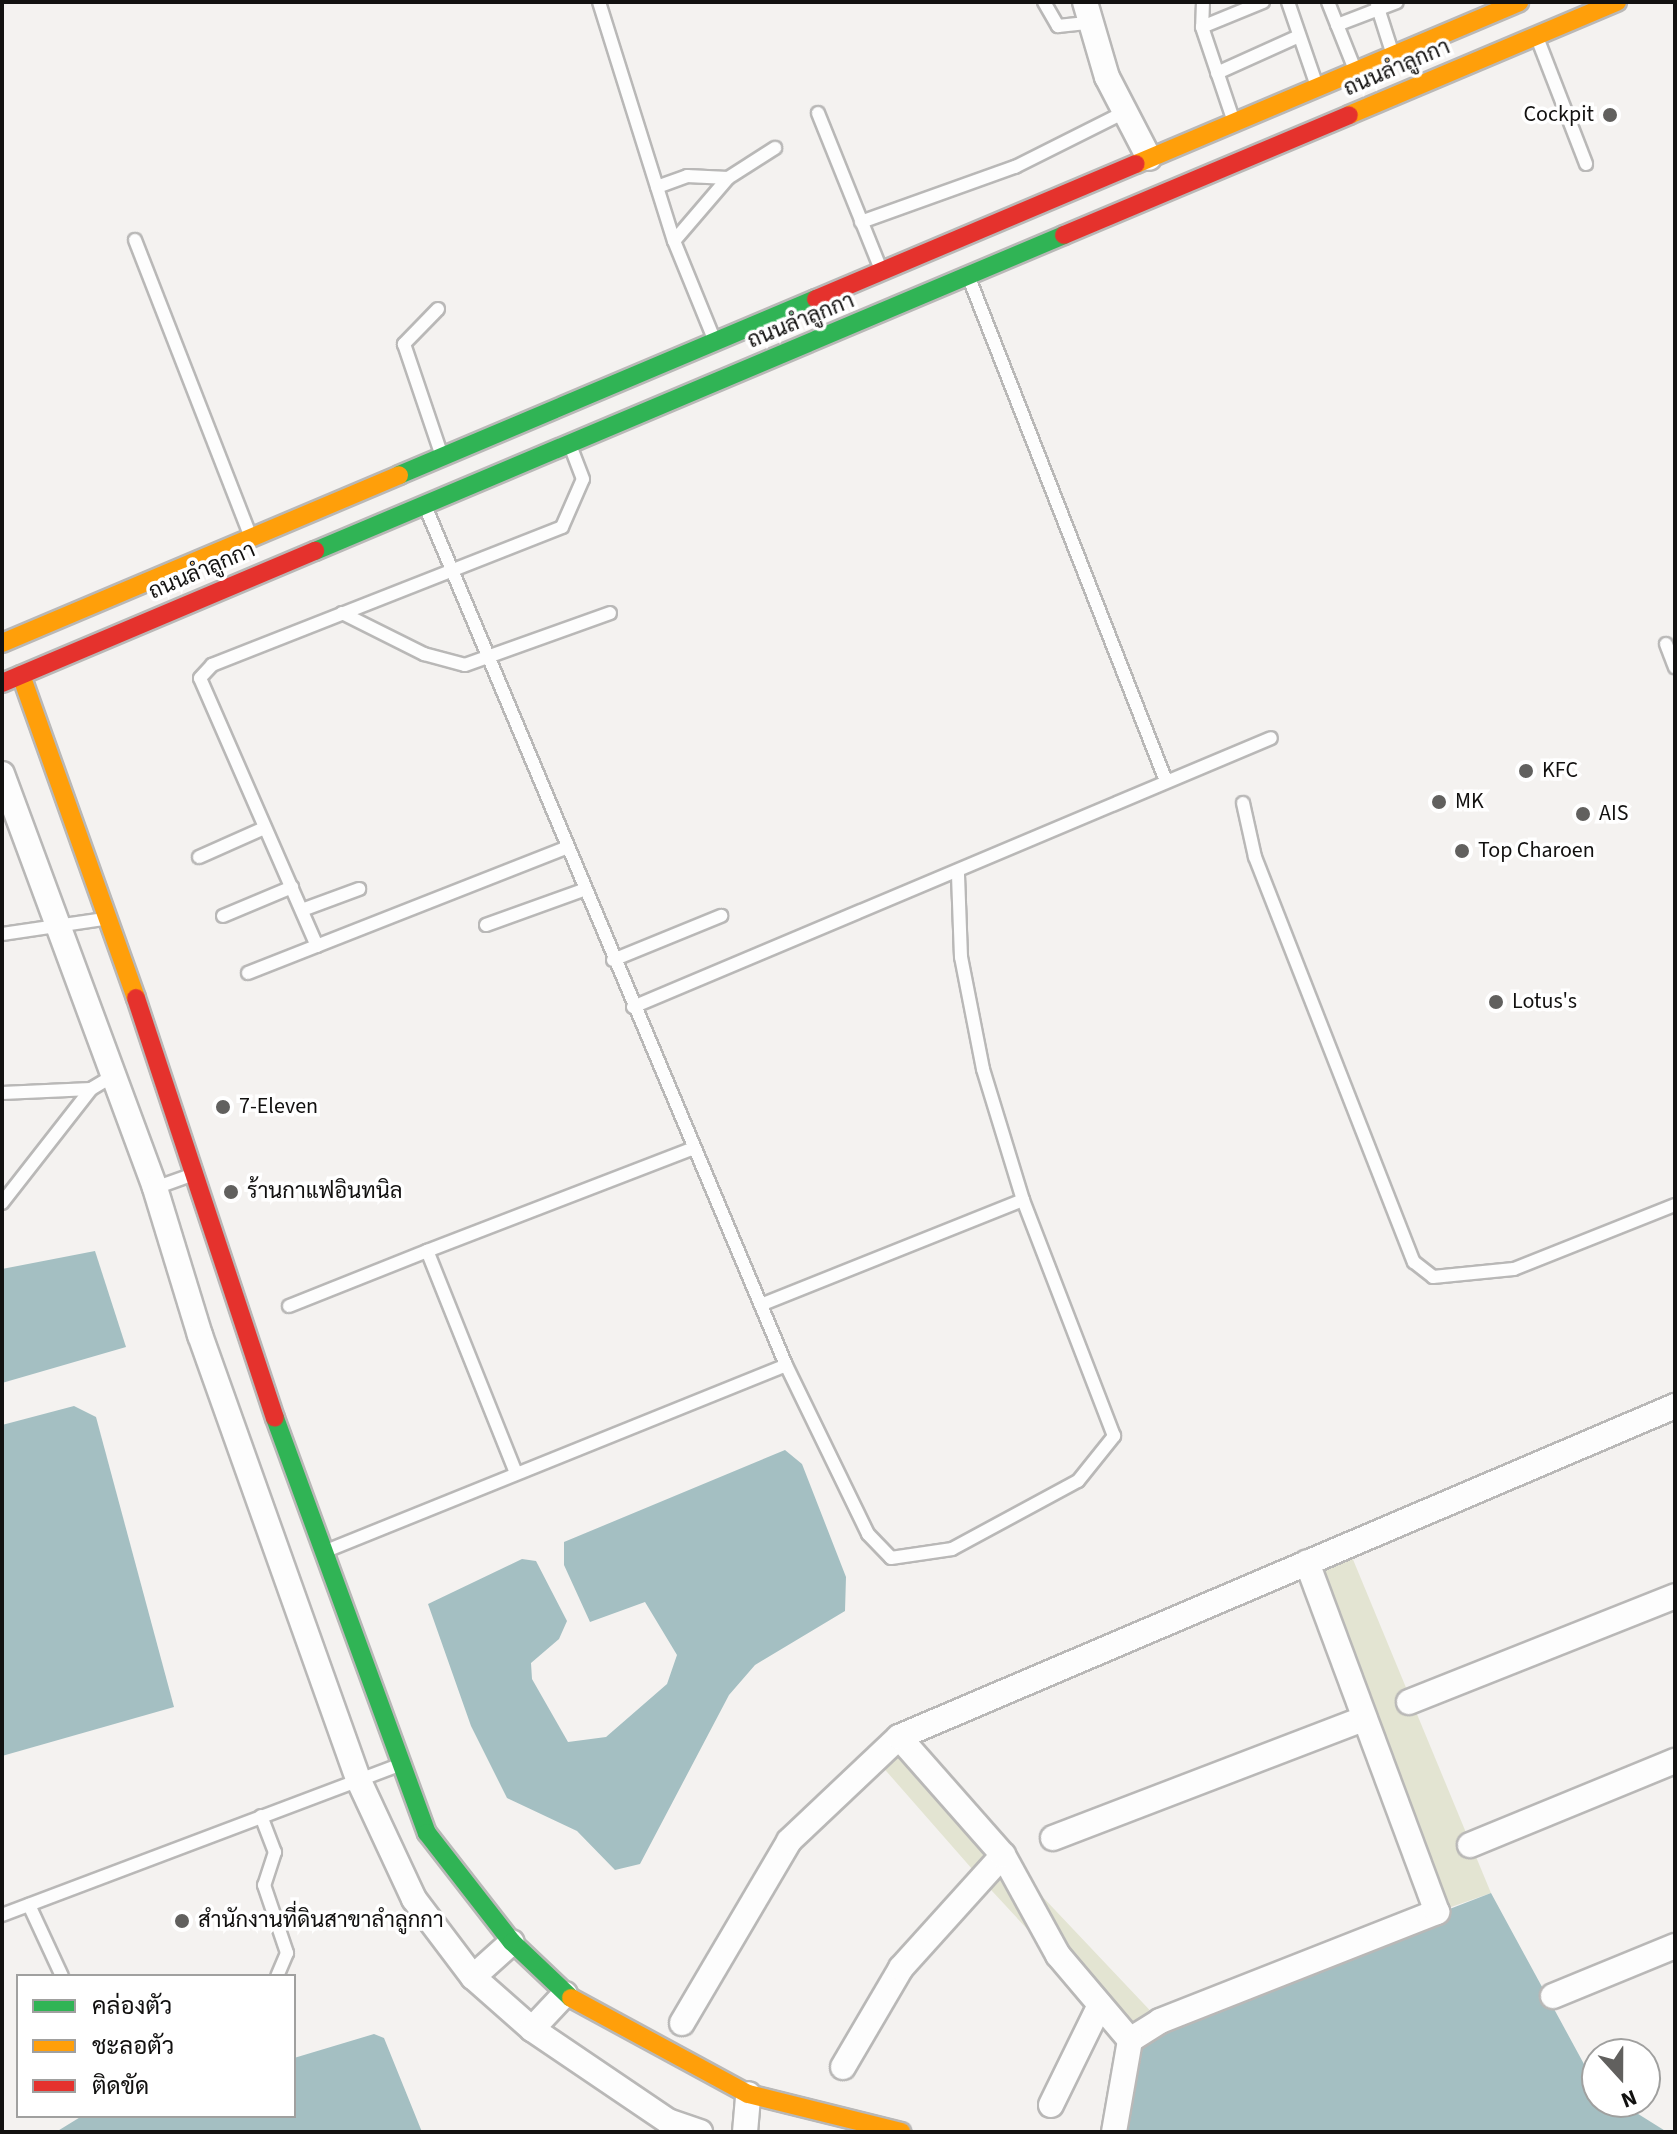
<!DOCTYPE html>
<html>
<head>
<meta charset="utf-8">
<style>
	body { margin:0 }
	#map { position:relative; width:1677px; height:2134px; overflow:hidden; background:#f4f2f0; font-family:"Source Sans 3",Sarabun,sans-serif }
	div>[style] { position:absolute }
	.green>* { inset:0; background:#e3e4d2 }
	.water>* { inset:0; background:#a4bfc2 }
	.roads { filter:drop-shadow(2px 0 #b9b8b7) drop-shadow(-2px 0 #b9b8b7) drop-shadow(0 2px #b9b8b7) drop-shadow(0 -2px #b9b8b7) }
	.lane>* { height:12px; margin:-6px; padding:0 6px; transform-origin:6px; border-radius:6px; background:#fdfdfd }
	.street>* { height:24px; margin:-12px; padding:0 12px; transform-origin:12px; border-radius:12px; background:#fdfdfd }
	.fast>* { height:18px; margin:-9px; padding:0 9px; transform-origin:9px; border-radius:9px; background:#30b455 }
	.slow>* { height:18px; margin:-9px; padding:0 9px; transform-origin:9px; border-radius:9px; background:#ff9f0a }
	.jam>* { height:18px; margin:-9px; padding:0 9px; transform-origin:9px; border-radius:9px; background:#e5322d }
	.dots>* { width:22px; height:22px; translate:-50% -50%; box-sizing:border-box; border:4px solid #fff; border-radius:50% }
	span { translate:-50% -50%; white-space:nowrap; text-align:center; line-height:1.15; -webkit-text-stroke:7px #fff; paint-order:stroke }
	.street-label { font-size:22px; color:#121110 }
	.poi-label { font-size:22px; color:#121110 }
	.right { translate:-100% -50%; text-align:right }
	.left { translate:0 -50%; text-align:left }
	.frame { position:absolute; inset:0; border:4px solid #121110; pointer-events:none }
	.legend { position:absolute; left:16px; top:1974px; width:280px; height:144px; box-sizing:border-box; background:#fff; border:2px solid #a0a09f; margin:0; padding:10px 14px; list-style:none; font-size:24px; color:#121110 }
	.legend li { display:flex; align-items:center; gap:16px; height:40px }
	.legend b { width:40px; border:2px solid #a0a09f }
	.north { position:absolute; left:1581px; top:2038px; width:80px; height:80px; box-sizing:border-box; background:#fff; border:2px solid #a0a09f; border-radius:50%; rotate:159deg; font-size:22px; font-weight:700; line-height:32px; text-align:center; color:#121110 }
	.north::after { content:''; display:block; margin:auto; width:28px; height:36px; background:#61605e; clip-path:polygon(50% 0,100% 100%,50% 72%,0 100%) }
</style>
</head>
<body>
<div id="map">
	<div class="green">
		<div style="clip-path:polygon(1347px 1545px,1491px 1893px,1437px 1912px,1307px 1562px)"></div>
		<div style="clip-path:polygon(899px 1737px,1003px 1855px,1160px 2021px,1130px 2040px,980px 1878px,873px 1756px)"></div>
	</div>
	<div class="water">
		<div style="clip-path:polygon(95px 1251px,126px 1347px,2px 1383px,2px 1269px)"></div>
		<div style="clip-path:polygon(74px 1406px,96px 1417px,174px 1707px,2px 1756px,2px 1425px)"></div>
		<div style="clip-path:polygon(785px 1450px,802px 1464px,846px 1577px,845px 1611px,755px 1665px,729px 1695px,640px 1864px,615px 1870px,577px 1831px,507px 1798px,471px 1726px,428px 1604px,522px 1559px,536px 1561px,567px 1621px,559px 1639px,531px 1663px,532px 1679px,568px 1742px,606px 1737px,667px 1684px,677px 1655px,645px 1602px,590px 1622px,564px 1565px,564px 1542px)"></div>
		<div style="clip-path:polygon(1491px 1893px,1597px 2088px,1597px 2102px,1619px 2102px,1667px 2132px,1118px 2132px,1133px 2049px,1160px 2021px)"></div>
		<div style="clip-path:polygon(374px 2034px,384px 2038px,422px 2132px,56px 2132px,82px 2116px,294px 2116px,294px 2058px)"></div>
	</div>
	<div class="roads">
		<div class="lane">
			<div style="left:599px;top:2px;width:250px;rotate:72.6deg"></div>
			<div style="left:1044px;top:2px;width:28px;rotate:60deg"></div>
			<div style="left:1058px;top:26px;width:31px;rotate:-6deg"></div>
			<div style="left:1203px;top:2px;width:25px;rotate:92deg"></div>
			<div style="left:1202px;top:27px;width:97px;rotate:71.4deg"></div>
			<div style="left:1288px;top:2px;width:89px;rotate:71deg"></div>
			<div style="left:1328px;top:2px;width:73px;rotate:68.3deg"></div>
			<div style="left:1377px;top:5px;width:49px;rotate:72.3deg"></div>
			<div style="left:1337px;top:25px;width:64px;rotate:-21deg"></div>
			<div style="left:1202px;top:27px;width:66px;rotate:-22.3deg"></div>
			<div style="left:1538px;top:40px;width:133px;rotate:68.8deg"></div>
			<div style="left:1217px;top:73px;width:90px;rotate:-24.3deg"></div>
			<div style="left:818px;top:113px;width:169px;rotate:68.1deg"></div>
			<div style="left:657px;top:187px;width:32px;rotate:-20deg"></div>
			<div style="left:687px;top:176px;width:41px;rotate:2.8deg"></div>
			<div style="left:861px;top:222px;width:164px;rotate:-19.7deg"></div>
			<div style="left:1015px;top:167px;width:123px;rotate:-26.6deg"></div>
			<div style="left:135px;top:240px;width:317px;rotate:68.7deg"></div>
			<div style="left:969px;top:278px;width:540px;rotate:68.61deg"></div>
			<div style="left:438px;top:309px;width:49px;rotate:134.2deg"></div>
			<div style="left:404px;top:344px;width:115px;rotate:71.3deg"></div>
			<div style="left:714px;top:339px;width:106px;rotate:-112.2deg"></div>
			<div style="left:674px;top:241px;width:83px;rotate:-49.4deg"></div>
			<div style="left:728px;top:178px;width:56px;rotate:-32.6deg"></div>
			<div style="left:342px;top:613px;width:92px;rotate:26.6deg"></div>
			<div style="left:424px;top:654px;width:42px;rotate:15deg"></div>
			<div style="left:465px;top:665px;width:154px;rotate:-19.7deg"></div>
			<div style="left:1666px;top:644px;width:25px;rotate:69deg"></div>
			<div style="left:1243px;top:803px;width:55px;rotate:77.5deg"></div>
			<div style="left:1255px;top:857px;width:435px;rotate:68.6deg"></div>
			<div style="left:1414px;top:1262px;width:24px;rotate:38deg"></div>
			<div style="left:1433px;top:1277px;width:81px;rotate:-5.6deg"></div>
			<div style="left:1514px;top:1269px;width:173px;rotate:-21.7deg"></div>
			<div style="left:199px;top:857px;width:71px;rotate:-24deg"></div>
			<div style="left:302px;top:910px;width:61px;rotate:-20.2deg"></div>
			<div style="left:223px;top:916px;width:75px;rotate:-22.8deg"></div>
			<div style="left:486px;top:925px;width:103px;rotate:-19.8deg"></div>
			<div style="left:2px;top:934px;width:103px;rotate:-8.4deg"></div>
			<div style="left:317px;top:946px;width:292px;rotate:-113.6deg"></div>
			<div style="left:200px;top:678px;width:18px;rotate:-47deg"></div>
			<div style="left:212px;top:665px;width:376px;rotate:-21.5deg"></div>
			<div style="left:562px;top:527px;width:52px;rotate:-66.4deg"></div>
			<div style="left:583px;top:479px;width:36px;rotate:-111deg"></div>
			<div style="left:613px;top:960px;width:117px;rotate:-22.2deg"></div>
			<div style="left:248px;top:973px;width:341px;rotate:-21.5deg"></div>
			<div style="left:633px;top:1007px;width:692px;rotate:-22.86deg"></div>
			<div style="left:2px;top:1093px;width:89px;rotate:-2.6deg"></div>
			<div style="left:155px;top:1188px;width:41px;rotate:-19.7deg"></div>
			<div style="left:2px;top:1203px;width:145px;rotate:-52deg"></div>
			<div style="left:91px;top:1089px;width:27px;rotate:-31deg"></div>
			<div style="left:763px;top:1304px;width:280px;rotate:-21.8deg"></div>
			<div style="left:289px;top:1306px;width:149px;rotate:-21.7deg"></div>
			<div style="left:786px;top:1365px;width:188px;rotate:64.1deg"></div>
			<div style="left:868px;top:1534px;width:33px;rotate:46deg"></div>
			<div style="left:891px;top:1558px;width:62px;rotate:-8.4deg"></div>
			<div style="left:952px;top:1549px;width:143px;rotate:-28.4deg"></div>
			<div style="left:1078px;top:1481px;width:58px;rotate:-51.3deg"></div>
			<div style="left:1114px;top:1436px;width:253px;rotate:-111.1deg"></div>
			<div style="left:1023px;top:1200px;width:137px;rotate:-107deg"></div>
			<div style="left:983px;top:1069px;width:114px;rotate:-101.1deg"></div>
			<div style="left:961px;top:957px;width:83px;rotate:-92.1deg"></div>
			<div style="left:516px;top:1473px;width:239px;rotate:-111.8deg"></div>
			<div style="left:427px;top:1251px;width:284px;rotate:-21.1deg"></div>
			<div style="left:326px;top:1551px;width:496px;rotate:-22deg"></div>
			<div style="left:786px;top:1365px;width:930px;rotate:-112.79deg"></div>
			<div style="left:261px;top:1816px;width:39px;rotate:69deg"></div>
			<div style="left:275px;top:1852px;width:35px;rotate:108deg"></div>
			<div style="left:264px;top:1885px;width:72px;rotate:71.3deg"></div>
			<div style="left:287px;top:1953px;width:25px;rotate:113deg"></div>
			<div style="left:29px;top:1905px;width:78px;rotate:65.1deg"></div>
			<div style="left:2px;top:1915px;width:423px;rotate:-20.7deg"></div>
		</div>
		<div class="street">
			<div style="left:1085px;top:2px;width:78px;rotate:73.7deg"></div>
			<div style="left:1107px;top:77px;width:91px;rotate:62.6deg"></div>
			<div style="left:2px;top:774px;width:441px;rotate:69.7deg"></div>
			<div style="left:155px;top:1188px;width:154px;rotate:73deg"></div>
			<div style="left:200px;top:1335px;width:473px;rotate:70.4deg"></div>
			<div style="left:359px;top:1781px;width:130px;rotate:65deg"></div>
			<div style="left:414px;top:1899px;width:98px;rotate:52.9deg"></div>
			<div style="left:473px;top:1977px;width:79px;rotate:41.4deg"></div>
			<div style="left:532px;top:2029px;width:164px;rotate:34.1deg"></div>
			<div style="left:668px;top:2121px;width:34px;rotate:19deg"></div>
			<div style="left:1409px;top:1702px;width:286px;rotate:-21.7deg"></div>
			<div style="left:1053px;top:1838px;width:332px;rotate:-21deg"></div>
			<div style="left:1470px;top:1845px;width:222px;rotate:-22.3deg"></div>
			<div style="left:473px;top:1977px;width:52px;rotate:-41.9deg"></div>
			<div style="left:1553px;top:1996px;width:132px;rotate:-22.3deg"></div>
			<div style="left:682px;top:2023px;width:211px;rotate:-59.5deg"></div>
			<div style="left:789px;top:1841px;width:151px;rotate:-43.4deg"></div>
			<div style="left:532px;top:2029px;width:48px;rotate:-46.7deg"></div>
			<div style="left:1130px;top:2040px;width:36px;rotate:-32deg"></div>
			<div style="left:1160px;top:2021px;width:298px;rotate:-21.5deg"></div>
			<div style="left:1437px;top:1912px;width:373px;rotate:-110.4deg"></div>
			<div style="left:843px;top:2067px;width:115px;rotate:-59.6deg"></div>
			<div style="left:901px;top:1968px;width:152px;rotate:-47.9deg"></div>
			<div style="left:1051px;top:2105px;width:111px;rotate:-63.9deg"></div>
			<div style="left:745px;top:2132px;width:38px;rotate:-85deg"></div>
			<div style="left:1114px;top:2132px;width:93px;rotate:-80.1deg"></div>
			<div style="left:1130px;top:2040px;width:111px;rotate:-130.3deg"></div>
			<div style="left:1058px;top:1955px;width:114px;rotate:-118.8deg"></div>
			<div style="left:1003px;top:1855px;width:157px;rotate:-131.4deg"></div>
			<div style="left:899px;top:1737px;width:844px;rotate:-23.1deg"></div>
		</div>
		<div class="fast">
			<div style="left:399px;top:475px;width:453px;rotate:-22.9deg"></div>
			<div style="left:315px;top:551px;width:813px;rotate:-22.87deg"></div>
			<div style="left:275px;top:1418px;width:442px;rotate:69.9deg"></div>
			<div style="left:427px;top:1833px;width:138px;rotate:52.1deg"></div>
			<div style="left:512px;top:1942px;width:81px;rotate:43.5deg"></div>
		</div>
		<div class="slow">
			<div style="left:1349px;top:115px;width:291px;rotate:-22.9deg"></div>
			<div style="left:1136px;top:164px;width:416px;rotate:-22.9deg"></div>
			<div style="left:2px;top:643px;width:431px;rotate:-22.9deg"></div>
			<div style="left:21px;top:675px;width:343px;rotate:70.4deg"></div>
			<div style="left:571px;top:1998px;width:201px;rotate:28.5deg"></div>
			<div style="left:748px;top:2094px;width:158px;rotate:13.9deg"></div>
		</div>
		<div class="jam">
			<div style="left:1064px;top:235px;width:309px;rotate:-22.8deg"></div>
			<div style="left:816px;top:299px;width:347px;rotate:-22.9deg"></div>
			<div style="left:2px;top:683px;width:340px;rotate:-22.9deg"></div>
			<div style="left:136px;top:998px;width:442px;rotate:71.7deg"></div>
		</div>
	</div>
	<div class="dots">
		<div style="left:1610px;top:115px;background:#61605e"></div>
		<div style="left:1526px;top:771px;background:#61605e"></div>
		<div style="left:1439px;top:802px;background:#61605e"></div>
		<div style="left:1583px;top:814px;background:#61605e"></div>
		<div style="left:1462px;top:851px;background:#61605e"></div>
		<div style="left:1496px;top:1002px;background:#61605e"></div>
		<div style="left:223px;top:1107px;background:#61605e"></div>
		<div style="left:231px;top:1192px;background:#61605e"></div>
		<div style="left:182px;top:1921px;background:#61605e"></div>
	</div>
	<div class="street-label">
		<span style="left:1397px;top:68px;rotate:-23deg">ถนนลำลูกกา</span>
		<span style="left:801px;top:321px;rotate:-22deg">ถนนลำลูกกา</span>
		<span style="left:202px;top:571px;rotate:-23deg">ถนนลำลูกกา</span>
	</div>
	<div class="poi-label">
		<span class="right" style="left:1594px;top:115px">Cockpit</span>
		<span class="left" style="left:1542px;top:771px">KFC</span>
		<span class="left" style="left:1455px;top:802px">MK</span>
		<span class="left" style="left:1599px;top:814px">AIS</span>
		<span class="left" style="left:1478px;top:851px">Top Charoen</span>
		<span class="left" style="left:1512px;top:1002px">Lotus's</span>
		<span class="left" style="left:239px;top:1107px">7-Eleven</span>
		<span class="left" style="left:247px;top:1192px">ร้านกาแฟอินทนิล</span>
		<span class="left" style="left:198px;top:1921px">สำนักงานที่ดินสาขาลำลูกกา</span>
	</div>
	<div class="frame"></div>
	<ul class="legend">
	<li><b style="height:10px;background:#30b455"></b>คล่องตัว</li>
	<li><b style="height:10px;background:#ff9f0a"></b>ชะลอตัว</li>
	<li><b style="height:10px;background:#e5322d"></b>ติดขัด</li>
	</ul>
	<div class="north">N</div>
</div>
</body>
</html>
